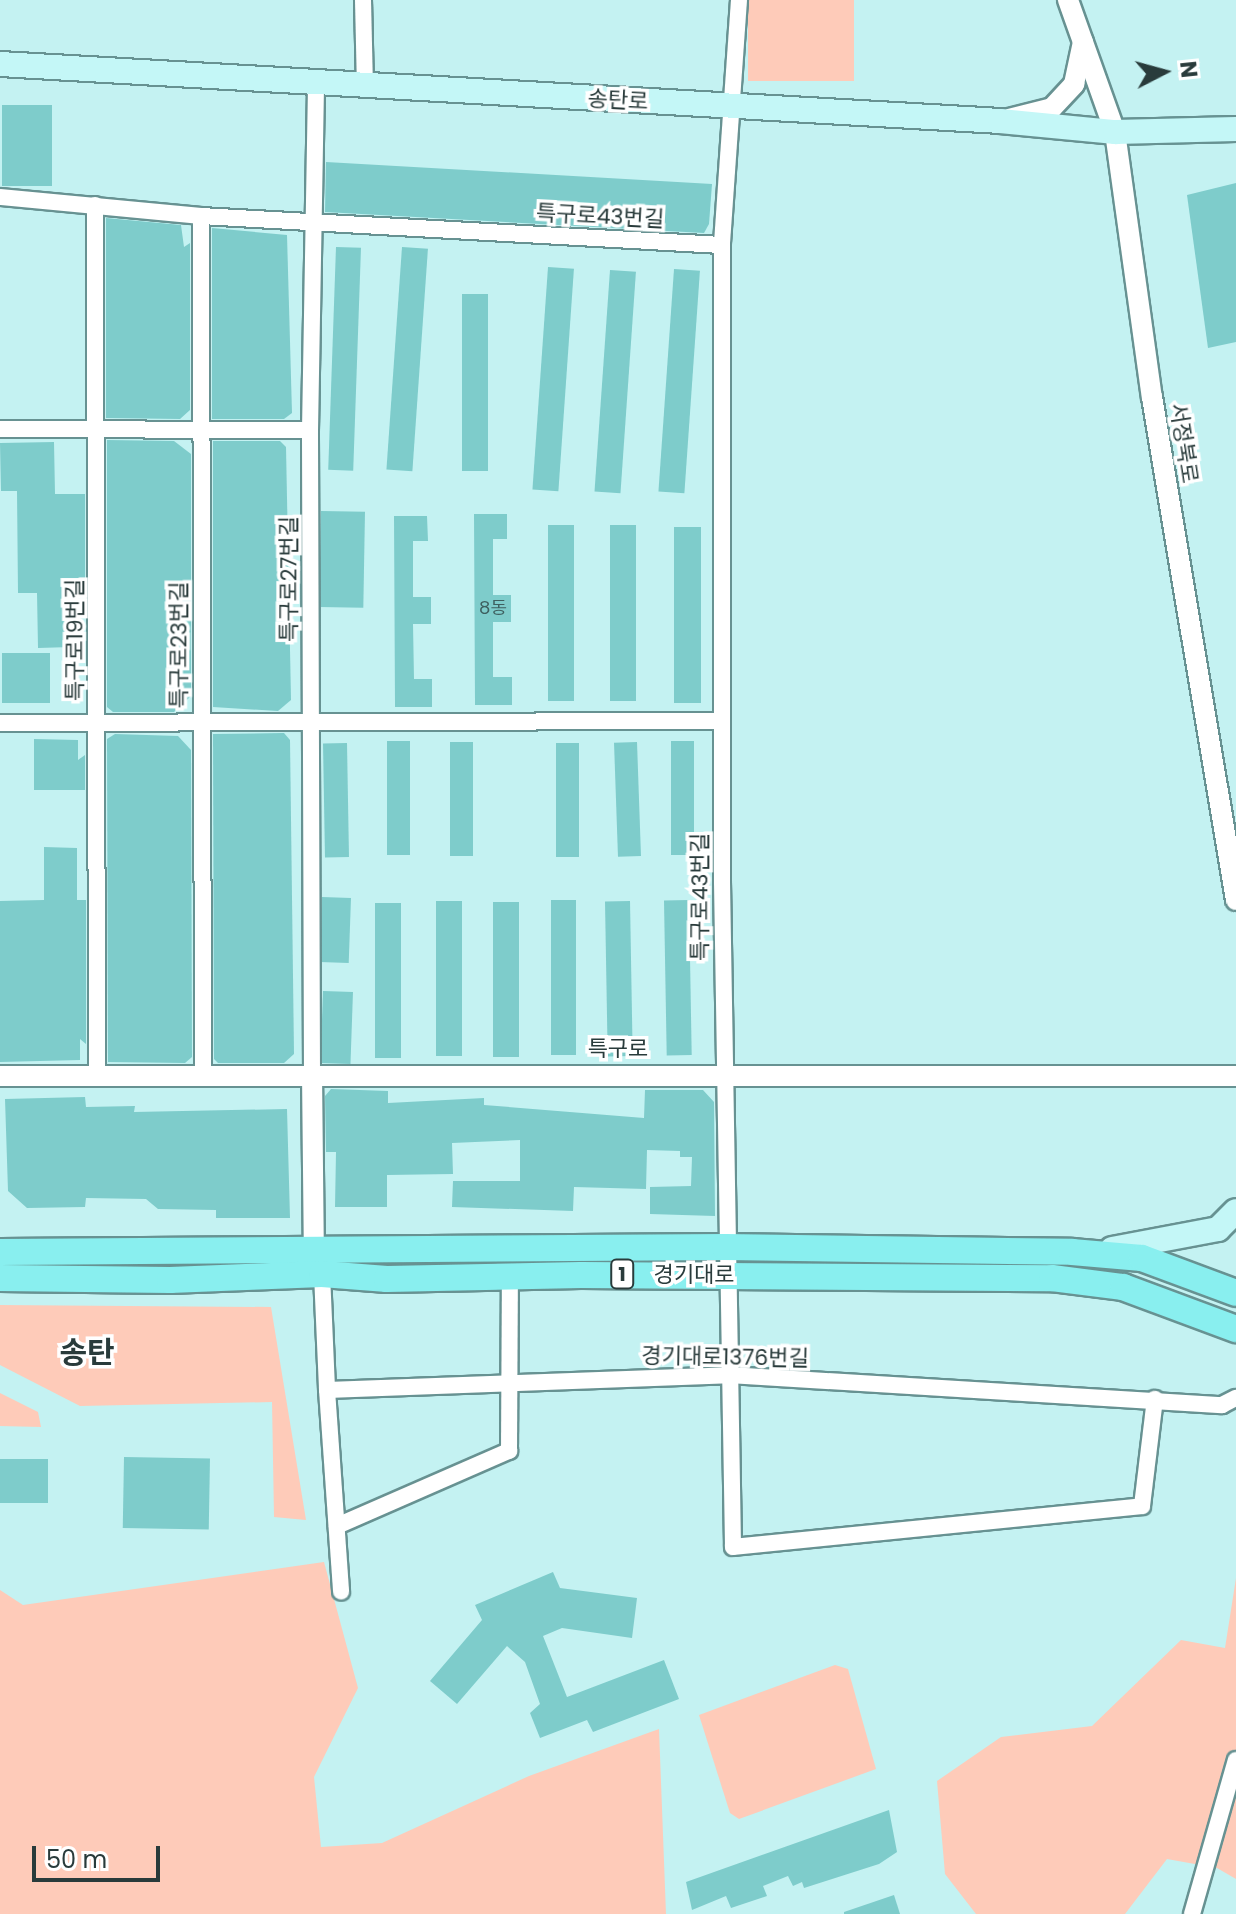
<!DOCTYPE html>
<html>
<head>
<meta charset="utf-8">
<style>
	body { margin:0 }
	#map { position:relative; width:1236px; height:1914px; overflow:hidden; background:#c4f2f2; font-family:Poppins,"Noto Sans KR",sans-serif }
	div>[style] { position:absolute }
	.green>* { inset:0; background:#fecbb9; transform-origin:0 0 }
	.building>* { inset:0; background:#7ecccb; transform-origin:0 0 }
	.roads { filter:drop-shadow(2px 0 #679292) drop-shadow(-2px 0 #679292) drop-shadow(0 2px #679292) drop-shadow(0 -2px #679292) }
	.minor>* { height:16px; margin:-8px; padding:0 8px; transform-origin:8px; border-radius:8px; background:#fff }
	.tertiary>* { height:20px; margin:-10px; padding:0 10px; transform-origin:10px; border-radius:10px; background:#fff }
	.secondary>* { height:24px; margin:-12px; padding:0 12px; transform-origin:12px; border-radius:12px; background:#c4f7f7 }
	.primary>* { height:26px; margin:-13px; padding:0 13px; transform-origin:13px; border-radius:13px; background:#89efef }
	span { translate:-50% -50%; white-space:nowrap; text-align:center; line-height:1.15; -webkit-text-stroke:7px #fff; paint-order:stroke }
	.number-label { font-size:18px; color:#3e5f5f }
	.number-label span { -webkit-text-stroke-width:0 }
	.shield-label span { padding:2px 6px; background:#fff; border:2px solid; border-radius:6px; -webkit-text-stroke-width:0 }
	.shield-label { font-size:20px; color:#293b3b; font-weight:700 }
	.street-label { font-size:22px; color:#293b3b }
	.district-label { font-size:30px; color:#293b3b; font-weight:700 }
	.north { position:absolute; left:1124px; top:32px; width:80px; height:80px; -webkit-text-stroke:6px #fff; paint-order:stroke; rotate:84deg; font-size:22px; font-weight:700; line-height:32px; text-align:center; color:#293b3b }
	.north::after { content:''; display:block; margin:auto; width:28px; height:36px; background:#293b3b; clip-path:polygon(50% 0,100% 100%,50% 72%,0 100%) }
	.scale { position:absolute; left:32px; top:1846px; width:128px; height:36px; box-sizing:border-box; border:4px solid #293b3b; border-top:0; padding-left:10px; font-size:24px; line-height:28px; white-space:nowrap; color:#293b3b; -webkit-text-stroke:6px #fff; paint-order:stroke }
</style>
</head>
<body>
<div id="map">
	<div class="green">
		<div style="left:748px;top:0;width:106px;height:81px"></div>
		<div style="clip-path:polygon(0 1305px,271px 1307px,306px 1520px,274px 1517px,272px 1402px,80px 1406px,0 1365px)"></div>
		<div style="clip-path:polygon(0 1393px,38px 1412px,41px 1427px,0 1426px)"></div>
		<div style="clip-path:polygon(324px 1562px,358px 1688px,314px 1777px,321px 1847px,382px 1843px,529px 1776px,659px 1729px,666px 1914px,0 1914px,0 1590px,23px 1605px)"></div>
		<div style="clip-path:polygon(1236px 1578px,1236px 1879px,1217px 1868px,1167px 1859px,1125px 1914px,976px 1914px,945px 1874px,937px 1781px,1001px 1737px,1092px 1726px,1181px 1640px,1225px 1648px)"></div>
		<div style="clip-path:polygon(835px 1665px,848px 1669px,876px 1769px,739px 1819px,730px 1813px,699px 1715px)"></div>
	</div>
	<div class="building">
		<div style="left:2px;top:105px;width:50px;height:81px"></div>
		<div style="clip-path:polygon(326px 162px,712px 184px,709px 224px,704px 233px,325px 212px)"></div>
		<div style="clip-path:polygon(1236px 183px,1236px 342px,1208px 348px,1187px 195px)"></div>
		<div style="clip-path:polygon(106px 218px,181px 225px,184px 247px,190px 243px,190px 410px,180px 419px,106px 418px)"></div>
		<div style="clip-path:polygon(212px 228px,287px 235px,292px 413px,284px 419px,212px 419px)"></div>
		<div style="left:336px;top:247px;width:25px;height:223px;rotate:2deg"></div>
		<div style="left:402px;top:247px;width:26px;height:223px;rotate:4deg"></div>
		<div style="left:548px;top:267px;width:26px;height:223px;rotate:4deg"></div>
		<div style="left:674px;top:269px;width:26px;height:223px;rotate:4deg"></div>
		<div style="left:610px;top:270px;width:26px;height:222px;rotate:4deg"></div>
		<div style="left:462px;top:294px;width:26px;height:177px"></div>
		<div style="clip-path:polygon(107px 440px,174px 441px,191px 454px,191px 696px,174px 712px,113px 712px,107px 707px)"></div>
		<div style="clip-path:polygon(213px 441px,280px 441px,286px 447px,291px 700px,278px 711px,213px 707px)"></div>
		<div style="clip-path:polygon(54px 442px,55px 494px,85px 494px,85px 592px,70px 593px,71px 647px,38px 648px,37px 593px,18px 593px,17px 491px,1px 491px,0 443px)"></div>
		<div style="left:321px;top:511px;width:44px;height:96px;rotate:1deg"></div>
		<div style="clip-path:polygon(474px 514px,507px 514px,507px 539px,493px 539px,493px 595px,511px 595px,511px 622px,493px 622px,493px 677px,512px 677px,512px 705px,475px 705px)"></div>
		<div style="clip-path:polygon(394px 516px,427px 516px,428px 541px,413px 541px,413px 597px,431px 597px,431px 624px,413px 624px,414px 679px,432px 679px,432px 707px,395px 707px)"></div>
		<div style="left:548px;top:525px;width:26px;height:176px"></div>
		<div style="left:610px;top:525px;width:26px;height:176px"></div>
		<div style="left:674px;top:527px;width:27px;height:176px"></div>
		<div style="left:2px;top:653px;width:48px;height:50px"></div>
		<div style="clip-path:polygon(284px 733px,290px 740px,294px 1054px,284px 1063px,218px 1063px,214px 1059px,213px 734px)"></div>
		<div style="clip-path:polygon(115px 734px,178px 736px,191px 750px,192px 1057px,185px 1063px,108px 1062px,107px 739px)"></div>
		<div style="clip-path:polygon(34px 739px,78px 740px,78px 760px,85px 755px,85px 790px,34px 790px)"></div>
		<div style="left:387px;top:741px;width:23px;height:114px"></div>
		<div style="left:671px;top:741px;width:23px;height:114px"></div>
		<div style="left:450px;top:742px;width:23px;height:114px"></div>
		<div style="left:637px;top:742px;width:114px;height:23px;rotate:88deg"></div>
		<div style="left:347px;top:743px;width:114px;height:24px;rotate:89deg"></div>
		<div style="left:556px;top:743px;width:23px;height:114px"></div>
		<div style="clip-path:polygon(44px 847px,77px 848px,77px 900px,86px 900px,86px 1044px,80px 1039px,80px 1060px,0 1062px,0 901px,44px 900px)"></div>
		<div style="left:322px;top:897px;width:29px;height:65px;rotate:2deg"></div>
		<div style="left:551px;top:900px;width:25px;height:155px"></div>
		<div style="left:689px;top:900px;width:155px;height:25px;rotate:89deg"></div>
		<div style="left:436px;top:901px;width:26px;height:155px"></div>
		<div style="left:630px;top:901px;width:155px;height:25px;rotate:89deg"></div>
		<div style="left:493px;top:902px;width:26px;height:155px"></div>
		<div style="left:375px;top:903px;width:26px;height:155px"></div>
		<div style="left:323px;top:991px;width:30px;height:72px;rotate:2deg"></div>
		<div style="clip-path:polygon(331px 1089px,388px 1091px,388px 1103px,484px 1098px,484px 1105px,644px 1118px,645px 1090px,703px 1090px,714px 1102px,715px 1216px,650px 1214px,650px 1187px,691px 1186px,692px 1157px,680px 1157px,680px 1151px,647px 1150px,646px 1189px,574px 1187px,573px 1211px,452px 1207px,453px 1181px,520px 1181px,520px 1140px,452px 1143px,453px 1174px,387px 1175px,387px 1207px,335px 1207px,336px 1152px,326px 1152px,325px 1096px)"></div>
		<div style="clip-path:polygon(85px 1097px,86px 1107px,135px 1106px,134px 1112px,287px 1109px,290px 1218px,216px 1218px,216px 1210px,158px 1209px,146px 1199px,86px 1198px,85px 1207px,27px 1208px,8px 1191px,5px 1099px)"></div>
		<div style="left:124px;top:1457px;width:86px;height:71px;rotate:1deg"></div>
		<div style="left:0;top:1459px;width:48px;height:44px"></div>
		<div style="clip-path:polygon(553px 1572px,560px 1588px,637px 1598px,632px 1638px,562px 1628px,543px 1636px,567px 1697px,664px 1660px,679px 1699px,593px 1732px,587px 1720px,540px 1738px,530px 1713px,540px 1704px,525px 1662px,507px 1646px,457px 1704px,430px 1681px,482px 1620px,475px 1605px)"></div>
		<div style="clip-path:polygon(889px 1810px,897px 1852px,879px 1864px,804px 1888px,802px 1882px,793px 1886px,788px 1876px,763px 1886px,767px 1896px,731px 1908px,726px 1896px,692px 1910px,686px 1882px)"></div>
		<div style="clip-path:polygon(894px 1895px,900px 1914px,844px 1914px,844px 1912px)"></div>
	</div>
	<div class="roads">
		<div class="minor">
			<div style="left:363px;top:0;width:86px;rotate:88.7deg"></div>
			<div style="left:739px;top:0;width:246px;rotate:94deg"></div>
			<div style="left:722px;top:245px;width:637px;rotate:90deg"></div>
			<div style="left:722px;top:882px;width:665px;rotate:89.05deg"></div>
			<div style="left:733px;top:1547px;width:411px;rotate:-5.7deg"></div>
			<div style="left:1142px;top:1506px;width:108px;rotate:-83.1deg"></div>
			<div style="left:0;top:197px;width:202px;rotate:5.4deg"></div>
			<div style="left:201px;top:216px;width:522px;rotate:3.19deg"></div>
			<div style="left:95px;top:205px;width:870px;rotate:89.87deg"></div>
			<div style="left:201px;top:216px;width:859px;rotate:89.87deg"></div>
			<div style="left:0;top:429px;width:310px;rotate:0.2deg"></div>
			<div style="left:0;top:723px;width:722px;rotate:-0.16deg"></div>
			<div style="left:312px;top:1073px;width:643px;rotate:-90.18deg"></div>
			<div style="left:310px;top:430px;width:347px;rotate:-89deg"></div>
			<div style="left:322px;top:1274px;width:116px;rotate:87.5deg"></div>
			<div style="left:327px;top:1390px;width:402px;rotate:-2.1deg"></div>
			<div style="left:729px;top:1375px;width:494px;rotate:3.5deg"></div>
			<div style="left:1222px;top:1405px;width:16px;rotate:-27deg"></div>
			<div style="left:327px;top:1390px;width:202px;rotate:86deg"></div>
			<div style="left:337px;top:1526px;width:188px;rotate:-23.6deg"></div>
			<div style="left:509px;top:1451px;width:175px;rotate:-89.7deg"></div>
			<div style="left:1192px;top:1914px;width:160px;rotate:-74.1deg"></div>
		</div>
		<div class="tertiary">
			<div style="left:1068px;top:0;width:140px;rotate:70.4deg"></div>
			<div style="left:1115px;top:132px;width:268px;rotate:82.1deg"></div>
			<div style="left:1152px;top:397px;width:510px;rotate:80.52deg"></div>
			<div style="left:1009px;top:119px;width:44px;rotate:-14.3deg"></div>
			<div style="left:1052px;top:108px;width:33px;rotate:-47deg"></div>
			<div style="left:1074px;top:84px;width:43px;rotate:-77.9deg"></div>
			<div style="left:312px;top:1073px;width:177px;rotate:89.4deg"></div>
			<div style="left:0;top:1076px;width:1236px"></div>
		</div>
		<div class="secondary">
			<div style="left:0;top:64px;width:1002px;rotate:3.26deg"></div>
			<div style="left:1000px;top:121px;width:116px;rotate:5.5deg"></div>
			<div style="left:1115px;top:132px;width:121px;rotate:-1.4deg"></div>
			<div style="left:1112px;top:1249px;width:108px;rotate:-10.7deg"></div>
			<div style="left:1218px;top:1229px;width:25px;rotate:-45deg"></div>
		</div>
		<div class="primary">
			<div style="left:0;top:1252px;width:725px;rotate:-0.4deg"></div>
			<div style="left:725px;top:1247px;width:347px;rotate:0.8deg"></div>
			<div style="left:1072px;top:1252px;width:70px;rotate:4.9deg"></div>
			<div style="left:1142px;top:1258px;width:100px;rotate:20.4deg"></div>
			<div style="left:0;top:1278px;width:170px;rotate:0.7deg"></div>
			<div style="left:170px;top:1280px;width:152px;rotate:-2.3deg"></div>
			<div style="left:322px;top:1274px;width:65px;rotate:4.4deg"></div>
			<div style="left:387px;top:1279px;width:194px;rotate:-1.2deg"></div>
			<div style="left:581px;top:1275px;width:471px;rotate:0.4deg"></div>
			<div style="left:1052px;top:1278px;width:72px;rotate:7.2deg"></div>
			<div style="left:1123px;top:1287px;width:121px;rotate:20.4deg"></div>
		</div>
	</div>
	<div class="number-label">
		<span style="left:493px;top:608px">8동</span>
	</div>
	<div class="shield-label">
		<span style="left:622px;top:1274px">1</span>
	</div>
	<div class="street-label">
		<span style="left:618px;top:100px;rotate:3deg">송탄로</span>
		<span style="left:600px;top:216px;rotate:3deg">특구로43번길</span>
		<span style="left:1184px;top:443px;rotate:81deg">서정북로</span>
		<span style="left:289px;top:579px;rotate:-90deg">특구로27번길</span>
		<span style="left:75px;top:640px;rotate:-90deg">특구로19번길</span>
		<span style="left:179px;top:645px;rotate:-90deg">특구로23번길</span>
		<span style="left:700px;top:897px;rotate:-90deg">특구로43번길</span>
		<span style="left:618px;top:1049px">특구로</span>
		<span style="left:694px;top:1275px">경기대로</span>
		<span style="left:725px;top:1357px;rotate:1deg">경기대로1376번길</span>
	</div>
	<div class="district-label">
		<span style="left:87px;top:1353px">송탄</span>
	</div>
	<div class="north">N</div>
	<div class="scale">50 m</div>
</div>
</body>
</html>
